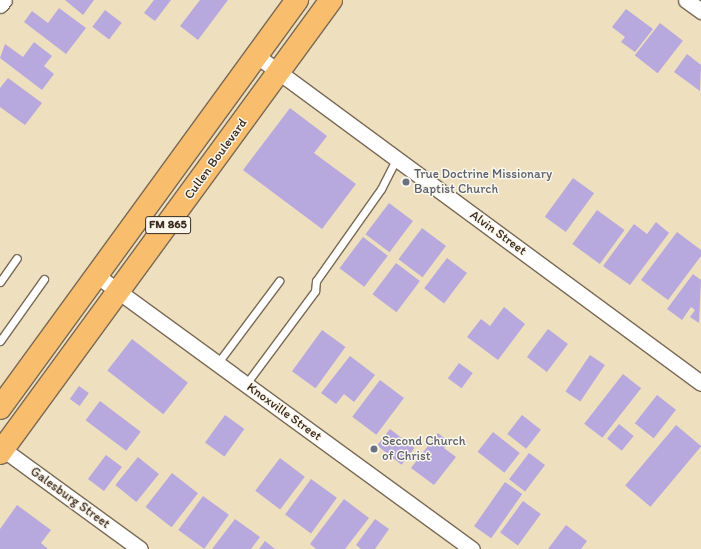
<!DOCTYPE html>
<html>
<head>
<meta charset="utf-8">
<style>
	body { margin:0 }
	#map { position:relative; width:701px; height:549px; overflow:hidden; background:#eee0bf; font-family:Itim,sans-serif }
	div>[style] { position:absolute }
	.building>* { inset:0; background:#b7a8dd; transform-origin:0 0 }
	.roads { filter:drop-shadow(1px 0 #7a6a56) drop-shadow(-1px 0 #7a6a56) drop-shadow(0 1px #7a6a56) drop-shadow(0 -1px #7a6a56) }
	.lane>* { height:7px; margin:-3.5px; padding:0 3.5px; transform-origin:3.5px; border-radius:3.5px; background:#fff }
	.street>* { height:15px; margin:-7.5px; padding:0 7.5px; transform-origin:7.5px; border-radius:7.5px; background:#fff }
	.primary>* { height:22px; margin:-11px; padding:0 11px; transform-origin:11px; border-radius:11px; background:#f9be6d }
	.dots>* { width:11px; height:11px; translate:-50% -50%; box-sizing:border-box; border:2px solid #fbf7ec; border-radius:50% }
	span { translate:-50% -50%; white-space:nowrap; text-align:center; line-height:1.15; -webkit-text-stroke:3px #fbf7ec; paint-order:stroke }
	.shield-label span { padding:1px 3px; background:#fbf7ec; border:1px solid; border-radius:3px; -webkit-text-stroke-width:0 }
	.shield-label { font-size:12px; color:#3b2a1e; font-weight:700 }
	.street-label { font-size:13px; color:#3b2a1e }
	.worship-label { font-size:13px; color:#5b616d }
	.left { translate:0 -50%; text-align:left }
</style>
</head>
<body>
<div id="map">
	<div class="building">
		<div style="clip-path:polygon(65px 0,94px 0,83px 15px)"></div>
		<div style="clip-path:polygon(154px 0,171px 0,155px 21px,144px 13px)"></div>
		<div style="clip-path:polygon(200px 0,228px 0,198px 40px,180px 26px)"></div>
		<div style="clip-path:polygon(59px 8px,86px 28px,66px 54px,24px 22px,32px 11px,48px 23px)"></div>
		<div style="clip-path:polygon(626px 9px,653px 29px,635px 52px,621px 42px,625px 37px,612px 27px)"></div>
		<div style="left:105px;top:10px;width:21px;height:21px;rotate:37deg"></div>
		<div style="left:660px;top:23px;width:29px;height:41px;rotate:38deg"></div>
		<div style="clip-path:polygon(34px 42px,52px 56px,44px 66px,54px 74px,42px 90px,0 58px,5px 44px,23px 57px)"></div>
		<div style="clip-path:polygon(687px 54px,701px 65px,700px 91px,674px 72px)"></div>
		<div style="clip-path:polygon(8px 78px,42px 103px,25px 125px,0 107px,0 88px)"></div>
		<div style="clip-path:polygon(290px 108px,327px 136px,314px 153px,356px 184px,322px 229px,243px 170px)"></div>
		<div style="left:573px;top:178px;width:26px;height:48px;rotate:36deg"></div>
		<div style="left:389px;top:203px;width:30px;height:39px;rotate:37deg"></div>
		<div style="left:597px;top:210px;width:34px;height:42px;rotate:36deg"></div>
		<div style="clip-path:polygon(656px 222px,669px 233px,630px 285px,603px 266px,634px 224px,647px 234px)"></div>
		<div style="left:422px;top:228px;width:30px;height:39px;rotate:37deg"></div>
		<div style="clip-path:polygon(677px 232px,701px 250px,701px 256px,668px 300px,641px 280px)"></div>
		<div style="left:363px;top:237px;width:31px;height:39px;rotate:37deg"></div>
		<div style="left:447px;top:258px;width:25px;height:38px;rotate:37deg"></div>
		<div style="left:396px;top:263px;width:30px;height:39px;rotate:37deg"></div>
		<div style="clip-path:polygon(693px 274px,701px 280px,699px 323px,690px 317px,695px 310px,691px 307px,682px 320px,667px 309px)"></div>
		<div style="clip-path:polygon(504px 307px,525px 324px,498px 360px,467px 337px,481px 319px,490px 326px)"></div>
		<div style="left:548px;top:329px;width:25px;height:35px;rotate:37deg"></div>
		<div style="left:322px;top:330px;width:29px;height:51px;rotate:36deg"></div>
		<div style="left:132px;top:339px;width:71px;height:40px;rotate:38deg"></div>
		<div style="left:590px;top:355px;width:18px;height:44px;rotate:34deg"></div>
		<div style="clip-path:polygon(350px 356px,375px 375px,354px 402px,344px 394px,336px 404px,321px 393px)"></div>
		<div style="left:459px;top:363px;width:17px;height:19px;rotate:36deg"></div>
		<div style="left:623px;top:374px;width:23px;height:63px;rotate:38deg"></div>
		<div style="left:380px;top:380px;width:30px;height:46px;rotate:37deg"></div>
		<div style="left:79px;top:386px;width:12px;height:16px;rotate:35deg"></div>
		<div style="left:657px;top:395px;width:24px;height:36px;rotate:38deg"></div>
		<div style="left:100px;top:401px;width:51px;height:24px;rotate:37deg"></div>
		<div style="left:225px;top:415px;width:24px;height:34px;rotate:36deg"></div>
		<div style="left:522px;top:415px;width:24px;height:24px;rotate:38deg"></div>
		<div style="left:619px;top:424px;width:19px;height:19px;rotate:39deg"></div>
		<div style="left:676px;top:425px;width:33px;height:79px;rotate:40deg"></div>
		<div style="left:390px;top:429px;width:31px;height:21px;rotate:38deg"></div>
		<div style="left:493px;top:432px;width:34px;height:25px;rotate:38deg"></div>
		<div style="clip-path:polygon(438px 433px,449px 442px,444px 448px,456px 457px,434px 485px,411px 468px)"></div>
		<div style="left:529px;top:453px;width:20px;height:33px;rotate:37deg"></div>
		<div style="left:106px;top:455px;width:20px;height:30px;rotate:37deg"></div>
		<div style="left:138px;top:457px;width:27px;height:36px;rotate:39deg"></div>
		<div style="left:280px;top:458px;width:31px;height:41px;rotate:37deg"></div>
		<div style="left:172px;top:473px;width:33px;height:43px;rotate:38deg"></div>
		<div style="left:311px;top:479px;width:32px;height:44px;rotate:36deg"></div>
		<div style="left:505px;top:482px;width:21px;height:54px;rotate:35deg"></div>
		<div style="left:203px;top:496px;width:32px;height:42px;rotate:36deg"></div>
		<div style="clip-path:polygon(344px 499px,369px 518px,345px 549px,316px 549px,310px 544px)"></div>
		<div style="left:523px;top:501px;width:22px;height:39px;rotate:36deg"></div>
		<div style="clip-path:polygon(17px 505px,51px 530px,41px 543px,48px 549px,0 549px,0 529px)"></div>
		<div style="clip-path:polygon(235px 519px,260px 537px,251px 549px,212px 549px)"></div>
		<div style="clip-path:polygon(375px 519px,389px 529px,375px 549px,361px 549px,356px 545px)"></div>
		<div style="clip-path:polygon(566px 525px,587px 541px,581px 549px,548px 549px)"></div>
		<div style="clip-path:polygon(265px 541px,275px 549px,259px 549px)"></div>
	</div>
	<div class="roads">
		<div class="lane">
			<div style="left:0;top:282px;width:29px;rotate:-55deg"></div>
			<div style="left:0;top:341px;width:76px;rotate:-54.6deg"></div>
			<div style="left:217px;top:364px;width:104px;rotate:-53.2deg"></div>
			<div style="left:246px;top:384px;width:116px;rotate:-53.4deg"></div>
			<div style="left:315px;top:291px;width:10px;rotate:-84deg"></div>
			<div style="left:316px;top:281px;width:113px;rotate:-54.8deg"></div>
			<div style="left:381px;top:189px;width:35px;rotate:-63deg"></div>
		</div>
		<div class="street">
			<div style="left:686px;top:0;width:19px;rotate:36deg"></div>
			<div style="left:0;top:5px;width:6px;rotate:-51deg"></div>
			<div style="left:257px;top:56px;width:551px;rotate:36.37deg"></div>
			<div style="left:96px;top:275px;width:465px;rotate:36.1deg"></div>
			<div style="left:0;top:447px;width:173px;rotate:36.1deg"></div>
		</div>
		<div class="primary">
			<div style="left:0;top:408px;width:505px;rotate:-53.95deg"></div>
			<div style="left:0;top:453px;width:561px;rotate:-53.84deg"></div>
		</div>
	</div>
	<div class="dots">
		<div style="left:406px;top:182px;background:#6b7280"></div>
		<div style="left:374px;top:449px;background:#6b7280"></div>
	</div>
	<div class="shield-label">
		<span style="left:168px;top:225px">FM 865</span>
	</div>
	<div class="street-label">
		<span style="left:216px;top:159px;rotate:-54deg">Cullen Boulevard</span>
		<span style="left:498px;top:233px;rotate:36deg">Alvin Street</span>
		<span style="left:284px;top:412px;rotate:36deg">Knoxville Street</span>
		<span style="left:70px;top:498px;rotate:36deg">Galesburg Street</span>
	</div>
	<div class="worship-label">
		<span class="left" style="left:414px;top:182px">True Doctrine Missionary<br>Baptist Church</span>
		<span class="left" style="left:382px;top:449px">Second Church<br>of Christ</span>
	</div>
</div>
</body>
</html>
